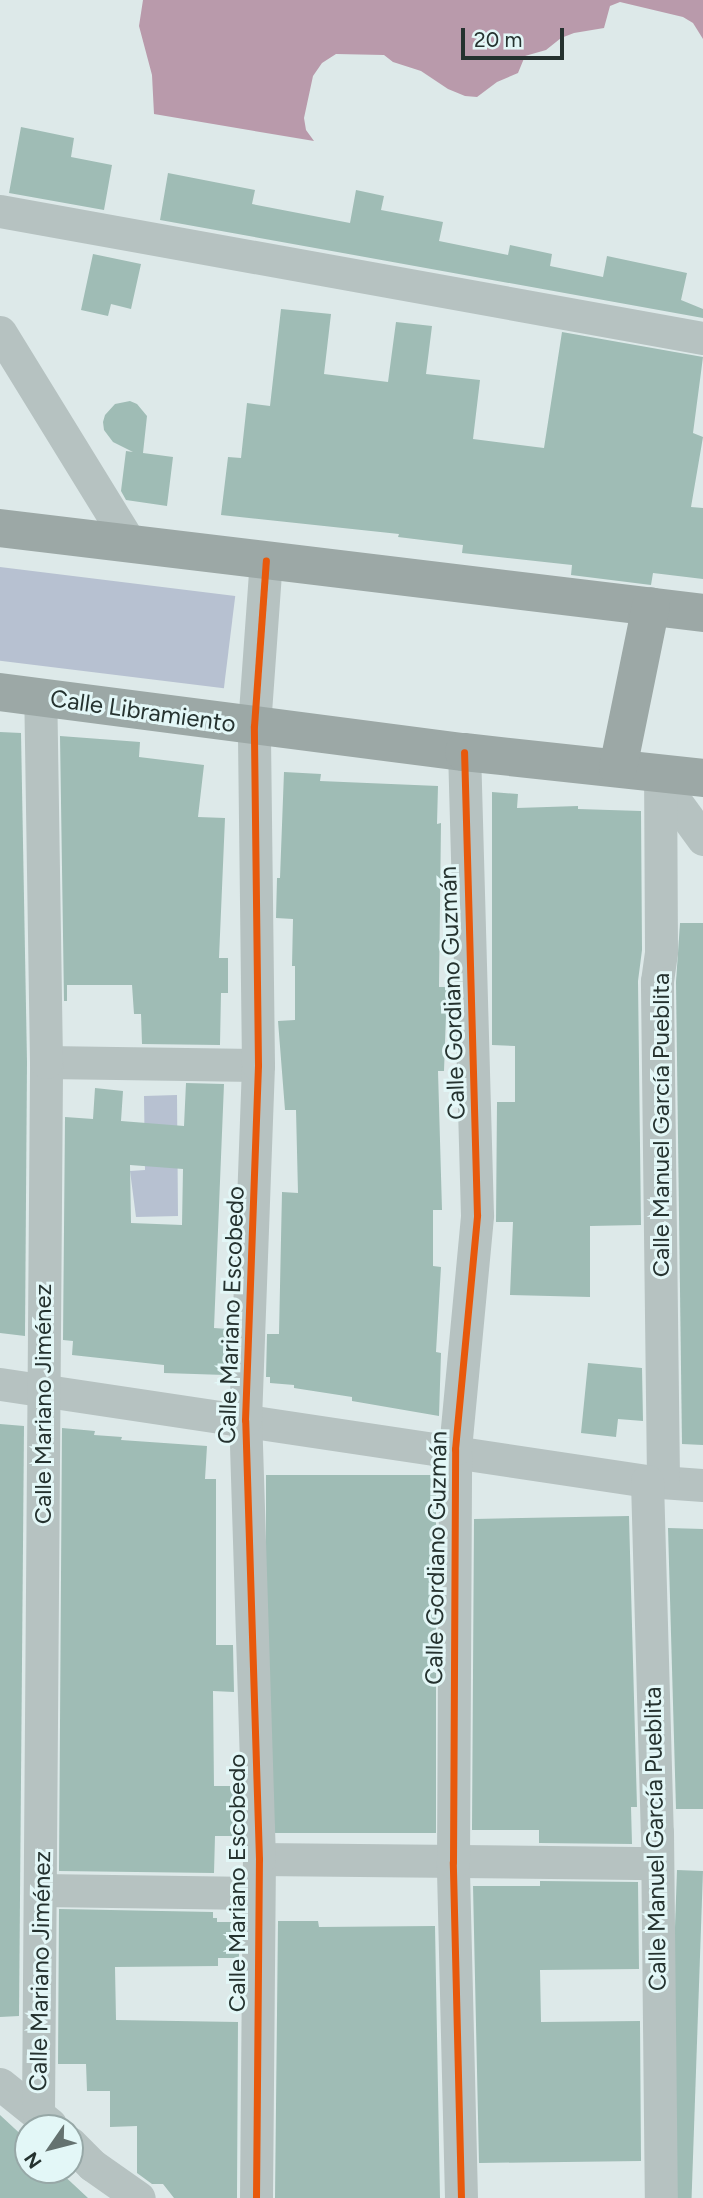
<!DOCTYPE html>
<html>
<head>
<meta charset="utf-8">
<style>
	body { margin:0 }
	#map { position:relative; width:703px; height:2198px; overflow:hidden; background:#dde9e9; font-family:Figtree,sans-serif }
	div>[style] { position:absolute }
	.green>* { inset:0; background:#b7c1d1; transform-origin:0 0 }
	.water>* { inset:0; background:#b99aab }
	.building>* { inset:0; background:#9fbcb5; transform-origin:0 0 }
	.minor>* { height:33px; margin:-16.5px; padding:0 16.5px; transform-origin:16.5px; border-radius:16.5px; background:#b6c2c1 }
	.trunk>* { height:38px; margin:-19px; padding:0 19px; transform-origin:19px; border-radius:19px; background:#9ca8a6 }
	.cycleway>* { height:7px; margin:-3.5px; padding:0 3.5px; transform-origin:3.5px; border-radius:3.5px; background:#e8590c }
	span { translate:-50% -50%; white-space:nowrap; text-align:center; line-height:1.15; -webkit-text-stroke:6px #e3f7f7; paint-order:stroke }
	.street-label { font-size:24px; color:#25322f }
	.north { position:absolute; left:14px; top:2114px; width:70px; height:70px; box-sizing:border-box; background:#e3f7f7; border:2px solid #97a8a7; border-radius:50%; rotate:235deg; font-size:19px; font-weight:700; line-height:28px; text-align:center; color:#25322f }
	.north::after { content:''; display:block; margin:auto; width:24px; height:32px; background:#657270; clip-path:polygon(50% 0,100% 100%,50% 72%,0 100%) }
	.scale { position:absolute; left:461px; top:28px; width:103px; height:32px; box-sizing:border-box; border:4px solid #25322f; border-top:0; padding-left:9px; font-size:21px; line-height:24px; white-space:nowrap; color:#25322f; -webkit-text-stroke:5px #e3f7f7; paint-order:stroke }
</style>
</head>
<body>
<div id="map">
	<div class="green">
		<div style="left:0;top:567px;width:237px;height:93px;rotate:7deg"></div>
		<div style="clip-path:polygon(177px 1095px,178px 1216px,136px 1217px,130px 1171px,145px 1170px,144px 1096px)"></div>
	</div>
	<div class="water">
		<div style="clip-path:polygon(143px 0,703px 0,703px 39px,693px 23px,683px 17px,620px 2px,610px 6px,604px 28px,574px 33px,561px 38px,546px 50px,525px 56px,518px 73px,497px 82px,477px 97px,465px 96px,448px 89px,421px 71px,393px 62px,384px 55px,336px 54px,322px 63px,313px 76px,304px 118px,306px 130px,314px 141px,154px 114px,152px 75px,139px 26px)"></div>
	</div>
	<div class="building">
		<div style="clip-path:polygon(21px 127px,74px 138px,71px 157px,112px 165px,104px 210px,9px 193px)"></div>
		<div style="clip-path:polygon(168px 173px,255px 190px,252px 204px,350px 223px,356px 190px,384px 196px,381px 210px,443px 222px,439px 241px,508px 255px,510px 245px,552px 254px,550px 266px,603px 277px,607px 256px,687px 273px,681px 300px,703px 309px,703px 318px,160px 220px)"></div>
		<div style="clip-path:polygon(93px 254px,141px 264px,131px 309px,111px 304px,108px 316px,81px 310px)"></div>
		<div style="clip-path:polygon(281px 309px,331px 314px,324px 374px,388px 382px,396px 322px,432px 326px,426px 374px,480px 380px,473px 439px,544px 448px,562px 332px,703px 357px,693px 433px,703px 437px,691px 507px,703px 508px,703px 579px,653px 573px,651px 585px,571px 575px,572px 565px,462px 553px,463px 545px,398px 537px,399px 534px,221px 515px,228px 457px,241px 458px,247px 403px,270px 406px)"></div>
		<div style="clip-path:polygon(130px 401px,137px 404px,147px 416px,143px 453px,173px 457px,167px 506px,126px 500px,121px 491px,126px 451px,133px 452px,113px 442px,104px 430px,103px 422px,105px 415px,115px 404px)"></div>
		<div style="clip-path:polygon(0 732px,21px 733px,27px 1062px,25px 1336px,0 1333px)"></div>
		<div style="clip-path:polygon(60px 736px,140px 742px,139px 757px,204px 765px,198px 817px,225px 818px,219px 958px,228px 958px,228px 993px,221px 993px,220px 1045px,142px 1044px,141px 1014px,134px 1014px,132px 985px,67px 985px,67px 1001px,64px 1001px)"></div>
		<div style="clip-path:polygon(284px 772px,321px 774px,320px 781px,438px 786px,437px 824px,441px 823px,439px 987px,447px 987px,444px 1071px,438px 1071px,442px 1210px,433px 1210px,433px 1266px,441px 1267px,436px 1352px,441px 1353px,439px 1416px,352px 1401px,352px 1397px,294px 1388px,294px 1385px,270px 1383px,270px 1377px,266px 1377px,267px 1334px,279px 1334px,282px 1192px,298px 1193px,296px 1110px,285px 1110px,278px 1021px,295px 1020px,295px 966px,292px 966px,293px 919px,276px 918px,277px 878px,280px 878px)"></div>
		<div style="clip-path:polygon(492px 792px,518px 794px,517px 808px,578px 806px,578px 809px,641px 811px,642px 950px,638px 981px,641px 1225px,590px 1226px,590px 1297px,510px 1295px,513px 1222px,496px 1222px,497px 1102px,515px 1102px,515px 1046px,492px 1045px)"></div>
		<div style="clip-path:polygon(680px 923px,703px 923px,703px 1445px,682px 1444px,676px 982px)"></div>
		<div style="clip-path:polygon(evenodd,186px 1083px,224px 1084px,214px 1328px,228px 1329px,225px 1375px,164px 1373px,164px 1365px,72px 1355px,73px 1341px,63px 1340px,65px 1117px,93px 1119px,95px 1088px,123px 1091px,121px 1121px,184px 1126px,186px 1083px,130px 1165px,183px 1169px,182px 1225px,131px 1223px,130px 1165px)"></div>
		<div style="clip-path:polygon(588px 1363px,642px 1368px,643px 1421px,618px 1419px,616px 1437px,581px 1433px)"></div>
		<div style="clip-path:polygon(0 1424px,24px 1426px,19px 2016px,0 2017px)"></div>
		<div style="clip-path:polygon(62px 1428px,95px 1431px,94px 1435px,122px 1437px,121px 1440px,207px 1446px,205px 1479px,216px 1479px,216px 1645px,233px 1645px,234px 1692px,213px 1691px,214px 1786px,237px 1786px,239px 1836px,215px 1836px,214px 1873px,59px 1871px)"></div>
		<div style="left:436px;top:1475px;width:358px;height:170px;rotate:90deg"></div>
		<div style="clip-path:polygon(629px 1516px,637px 1807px,631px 1807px,632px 1844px,539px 1843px,539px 1830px,472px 1830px,474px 1519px)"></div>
		<div style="clip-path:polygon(668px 1528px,703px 1529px,703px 1809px,676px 1809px)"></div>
		<div style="left:677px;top:1870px;width:26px;height:328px;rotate:2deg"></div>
		<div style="clip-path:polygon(540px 1881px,638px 1882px,639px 1969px,540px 1970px,541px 2022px,640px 2021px,641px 2161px,479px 2163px,473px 1886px,540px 1886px)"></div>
		<div style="clip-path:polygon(59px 1909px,213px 1912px,213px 1918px,217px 1918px,217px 1922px,239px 1922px,239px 1958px,218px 1958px,218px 1966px,115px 1967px,116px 2020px,238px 2022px,237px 2198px,174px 2198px,163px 2184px,152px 2184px,137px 2173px,137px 2126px,110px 2127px,110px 2091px,87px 2091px,86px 2064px,58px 2064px)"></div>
		<div style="clip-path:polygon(278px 1921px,318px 1921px,319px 1927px,435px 1926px,440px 2198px,275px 2198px)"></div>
		<div style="clip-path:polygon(0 2115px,28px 2141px,28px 2170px,58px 2170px,88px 2198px,0 2198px)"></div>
	</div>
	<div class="minor">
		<div style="left:0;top:211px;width:714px;rotate:10.24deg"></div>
		<div style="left:0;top:332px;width:248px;rotate:58.4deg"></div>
		<div style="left:660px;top:780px;width:73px;rotate:53.9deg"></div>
		<div style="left:46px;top:1062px;width:212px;rotate:0.8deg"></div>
		<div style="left:0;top:1384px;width:654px;rotate:8.53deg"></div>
		<div style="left:647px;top:1481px;width:56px;rotate:4.1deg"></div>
		<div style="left:663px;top:1479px;width:498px;rotate:-90.7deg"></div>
		<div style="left:657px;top:981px;width:30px;rotate:-82deg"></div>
		<div style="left:661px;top:951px;width:171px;rotate:-90.3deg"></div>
		<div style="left:660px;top:780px;width:9px;rotate:-54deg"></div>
		<div style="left:647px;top:1481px;width:351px;rotate:88.4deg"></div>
		<div style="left:657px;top:1832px;width:366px;rotate:89.4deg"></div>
		<div style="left:259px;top:1859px;width:398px;rotate:0.6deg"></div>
		<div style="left:41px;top:1890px;width:217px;rotate:0.8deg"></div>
		<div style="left:0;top:2084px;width:64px;rotate:38.7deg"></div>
		<div style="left:38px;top:2112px;width:1050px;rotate:-89.56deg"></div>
		<div style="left:46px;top:1062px;width:365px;rotate:-90.9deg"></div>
		<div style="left:70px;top:2143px;width:31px;rotate:45deg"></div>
		<div style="left:92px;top:2165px;width:57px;rotate:35.1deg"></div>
		<div style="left:256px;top:2198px;width:339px;rotate:-89.5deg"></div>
		<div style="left:259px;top:1859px;width:439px;rotate:-91.8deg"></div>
		<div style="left:245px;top:1420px;width:355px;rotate:-87.9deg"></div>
		<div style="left:258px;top:1065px;width:339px;rotate:-90.7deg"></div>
		<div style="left:254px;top:726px;width:166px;rotate:-85.9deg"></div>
		<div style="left:461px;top:2198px;width:336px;rotate:-91.4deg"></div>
		<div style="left:453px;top:1862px;width:413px;rotate:-89.7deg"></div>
		<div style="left:455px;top:1449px;width:235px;rotate:-84.6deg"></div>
		<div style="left:477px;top:1215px;width:463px;rotate:-91.6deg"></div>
	</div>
	<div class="trunk">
		<div style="left:0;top:528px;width:708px;rotate:6.89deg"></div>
		<div style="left:0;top:692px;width:468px;rotate:7.4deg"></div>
		<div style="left:464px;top:752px;width:240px;rotate:6.2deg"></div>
		<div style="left:618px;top:768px;width:165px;rotate:-78.5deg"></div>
	</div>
	<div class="cycleway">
		<div style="left:256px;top:2198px;width:339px;rotate:-89.5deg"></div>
		<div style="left:259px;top:1859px;width:439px;rotate:-91.8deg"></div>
		<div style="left:245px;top:1420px;width:355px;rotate:-87.9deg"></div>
		<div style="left:258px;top:1065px;width:339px;rotate:-90.7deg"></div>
		<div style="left:254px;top:726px;width:166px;rotate:-85.9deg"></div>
		<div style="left:461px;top:2198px;width:336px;rotate:-91.4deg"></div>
		<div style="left:453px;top:1862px;width:413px;rotate:-89.7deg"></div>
		<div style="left:455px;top:1449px;width:235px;rotate:-84.6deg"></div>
		<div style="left:477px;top:1215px;width:463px;rotate:-91.6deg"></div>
	</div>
	<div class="street-label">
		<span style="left:143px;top:711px;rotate:8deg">Calle Libramiento</span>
		<span style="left:452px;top:993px;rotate:-92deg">Calle Gordiano Guzmán</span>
		<span style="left:661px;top:1125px;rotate:-90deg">Calle Manuel García Pueblita</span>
		<span style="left:231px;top:1315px;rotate:-88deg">Calle Mariano Escobedo</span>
		<span style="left:43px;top:1404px;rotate:-90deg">Calle Mariano Jiménez</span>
		<span style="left:436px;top:1558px;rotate:-89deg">Calle Gordiano Guzmán</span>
		<span style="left:655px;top:1839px;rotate:-91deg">Calle Manuel García Pueblita</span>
		<span style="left:237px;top:1883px;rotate:-90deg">Calle Mariano Escobedo</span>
		<span style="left:40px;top:1971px;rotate:-89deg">Calle Mariano Jiménez</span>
	</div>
	<div class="north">N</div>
	<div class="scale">20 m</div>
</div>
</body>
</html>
